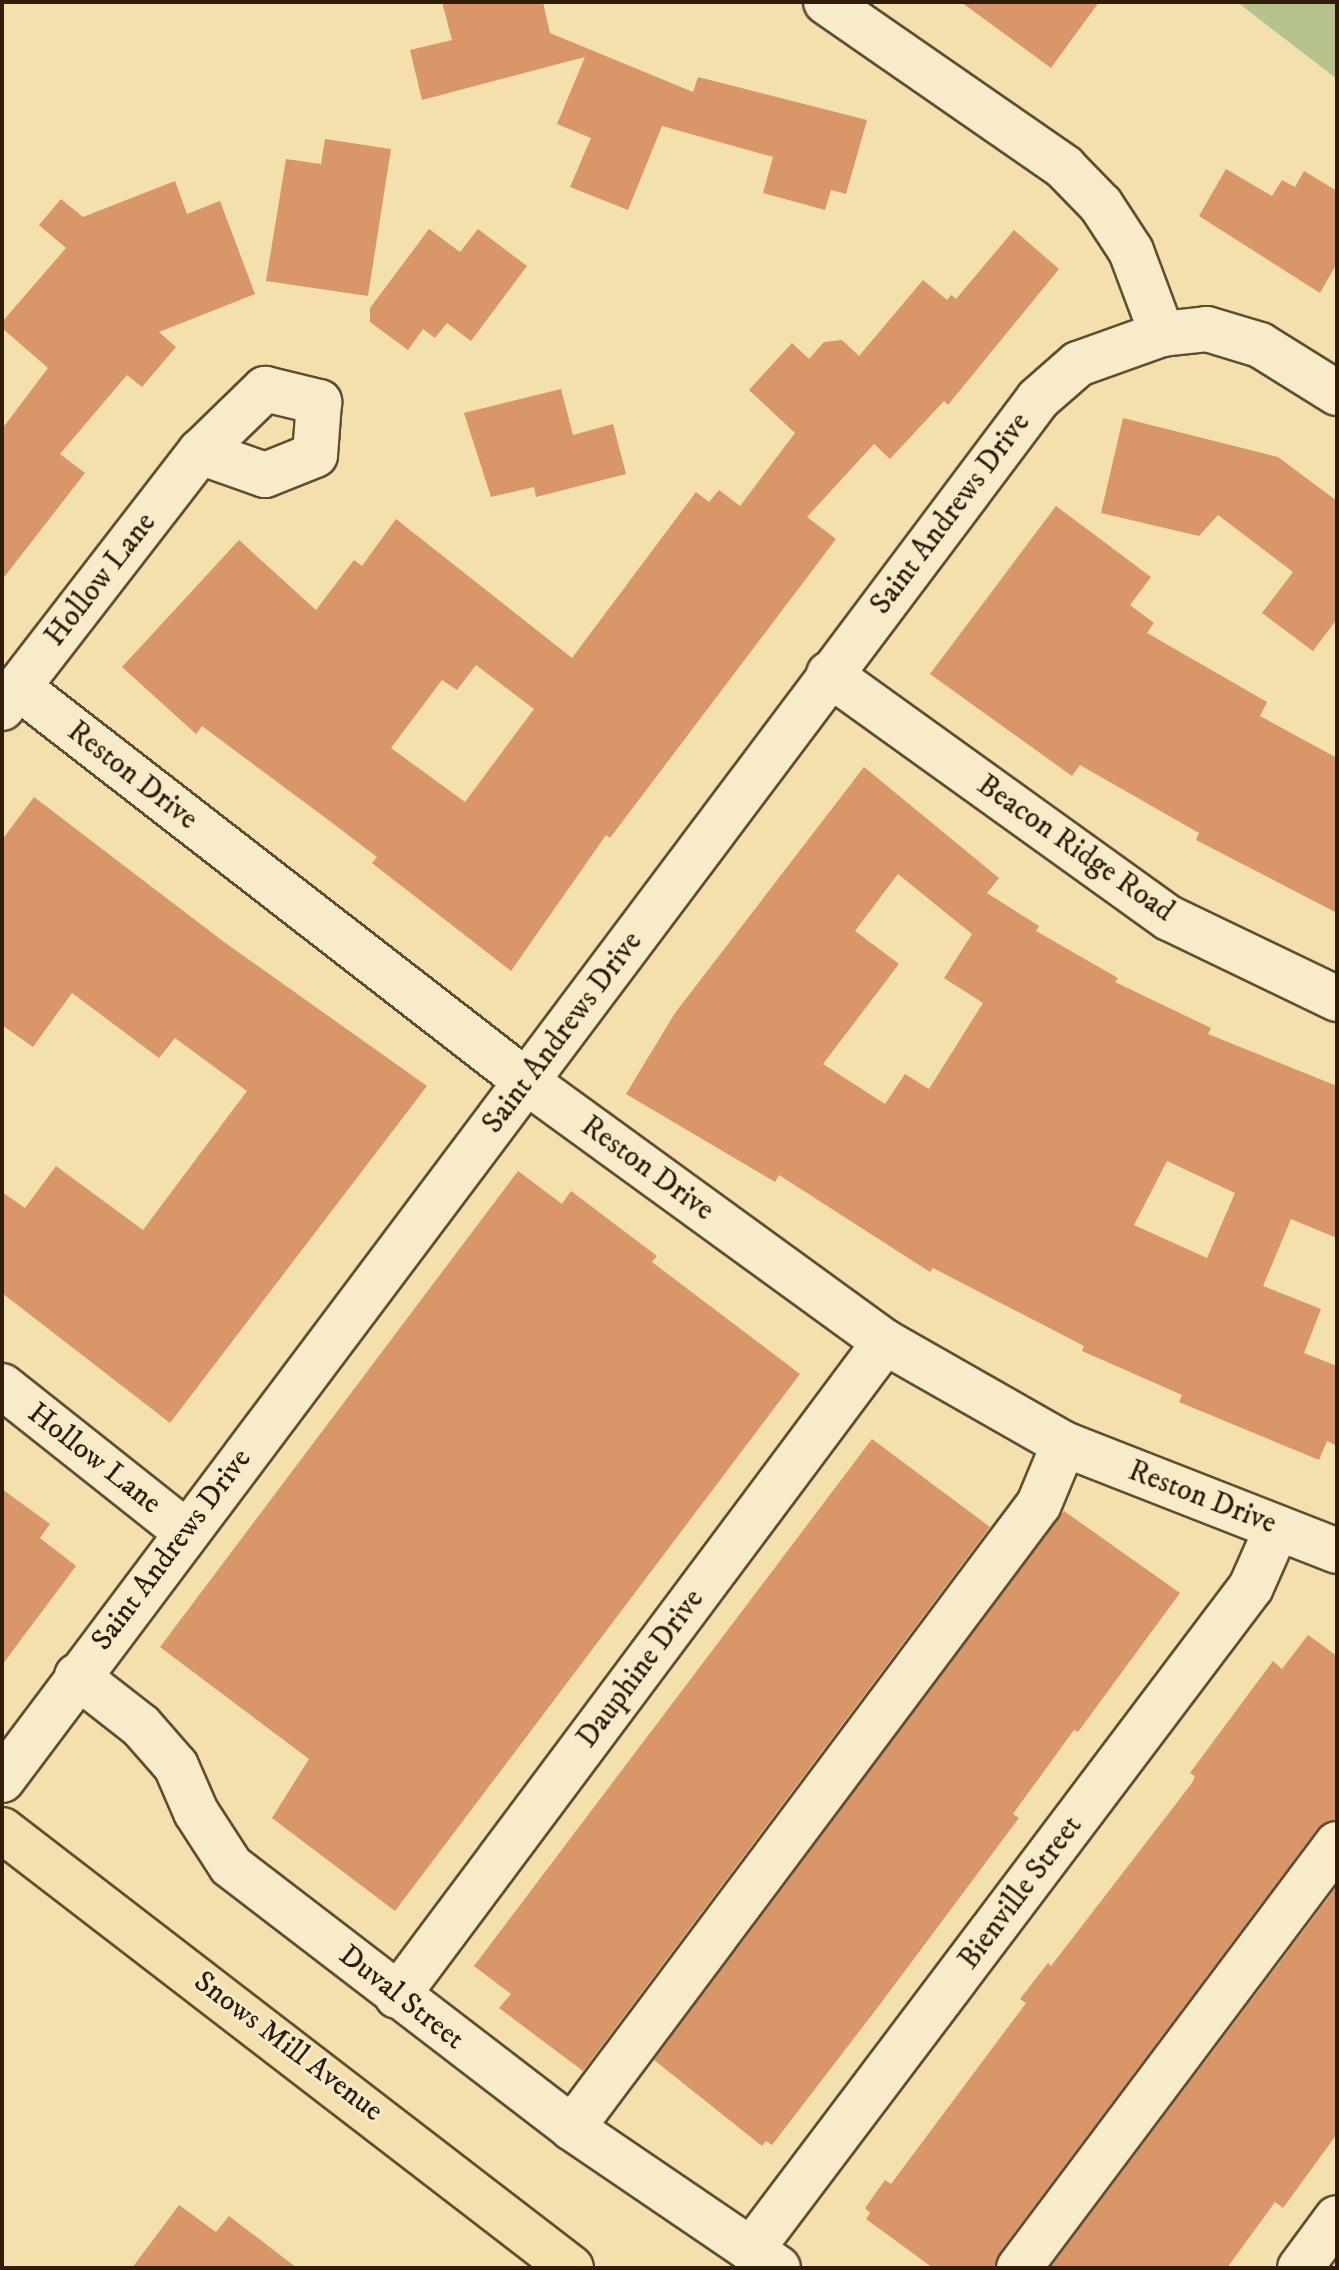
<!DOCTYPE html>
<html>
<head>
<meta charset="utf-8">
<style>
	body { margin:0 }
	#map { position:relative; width:1339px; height:2270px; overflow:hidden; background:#f3e0ad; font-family:"IM FELL DW Pica",serif }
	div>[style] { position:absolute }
	.green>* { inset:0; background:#b6c38e }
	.building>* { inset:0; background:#d99668 }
	.roads { filter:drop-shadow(2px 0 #614d32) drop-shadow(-2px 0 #614d32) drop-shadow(0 2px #614d32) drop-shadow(0 -2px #614d32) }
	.minor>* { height:44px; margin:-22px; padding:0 22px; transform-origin:22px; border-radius:22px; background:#f7ebca }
	.major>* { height:44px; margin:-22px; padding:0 22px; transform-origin:22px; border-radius:22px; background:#f3e0ad }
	span { translate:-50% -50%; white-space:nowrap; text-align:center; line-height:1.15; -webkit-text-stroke:6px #f7ebca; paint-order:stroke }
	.street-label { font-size:30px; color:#301c09 }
	.frame { position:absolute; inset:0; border:4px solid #301c09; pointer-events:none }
</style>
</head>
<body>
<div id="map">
	<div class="green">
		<div style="clip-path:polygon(1237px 2px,1337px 2px,1337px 79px)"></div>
	</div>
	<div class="building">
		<div style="clip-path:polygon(442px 2px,543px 2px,550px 33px,693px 92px,698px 77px,867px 120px,846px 194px,831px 190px,825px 210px,763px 193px,773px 157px,662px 126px,628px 210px,570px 187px,591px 138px,557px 124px,585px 57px,422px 100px,410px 50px,452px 40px)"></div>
		<div style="clip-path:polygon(961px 2px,1099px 2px,1051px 68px)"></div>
		<div style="clip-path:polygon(325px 139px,391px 149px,368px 296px,266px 281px,286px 159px,321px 164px)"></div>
		<div style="clip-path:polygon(1226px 169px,1272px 196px,1282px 180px,1295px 187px,1304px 171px,1337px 191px,1337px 263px,1320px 293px,1199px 216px)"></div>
		<div style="clip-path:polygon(175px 181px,187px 214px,220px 201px,255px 294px,159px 332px,176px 347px,142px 387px,127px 375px,60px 454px,85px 473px,2px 580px,2px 429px,48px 368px,2px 328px,2px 322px,66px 248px,39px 225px,61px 199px,83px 217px)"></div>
		<div style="clip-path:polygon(429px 229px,460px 252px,478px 229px,527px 266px,471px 341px,447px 323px,435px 338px,423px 329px,408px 350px,370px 322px,370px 308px)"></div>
		<div style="clip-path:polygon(evenodd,1014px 230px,1059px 269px,948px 405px,944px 401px,890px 459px,874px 444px,807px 517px,836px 539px,610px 838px,606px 835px,511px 971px,372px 863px,377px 857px,327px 819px,202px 726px,196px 734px,122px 667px,239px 540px,316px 610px,354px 560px,362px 566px,396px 519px,572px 658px,696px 492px,709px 502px,719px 490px,740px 506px,795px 433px,749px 390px,792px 343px,809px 359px,824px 342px,842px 340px,859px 356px,923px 280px,947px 300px,951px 295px,956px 299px,1014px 230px,476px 665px,534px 709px,465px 802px,391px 748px,442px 680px,457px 690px,476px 665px)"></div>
		<div style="clip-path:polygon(561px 389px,573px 435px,613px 424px,626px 474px,536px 497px,534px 487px,491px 497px,464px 413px)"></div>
		<div style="clip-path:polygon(1123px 418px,1278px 457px,1337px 501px,1337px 619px,1313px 651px,1262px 613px,1293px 572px,1218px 515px,1199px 536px,1101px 513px)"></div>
		<div style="clip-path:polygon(1056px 506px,1151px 577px,1130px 605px,1154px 623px,1147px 633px,1267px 702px,1260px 716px,1337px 758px,1337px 913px,1196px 840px,1199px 833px,1080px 765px,1072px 776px,930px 674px)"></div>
		<div style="clip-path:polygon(evenodd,864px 767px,999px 878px,987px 893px,1039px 926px,1036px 931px,1118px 978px,1115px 982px,1211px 1028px,1208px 1034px,1337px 1086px,1337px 1238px,1291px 1219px,1263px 1286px,1321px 1309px,1304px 1353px,1337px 1366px,1337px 1446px,1327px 1441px,1319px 1460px,1179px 1402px,1182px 1395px,1082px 1351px,1084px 1346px,933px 1268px,930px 1272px,779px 1175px,775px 1182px,626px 1094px,675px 1013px,864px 767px,898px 874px,972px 934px,944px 978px,983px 1003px,929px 1089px,905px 1074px,885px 1104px,823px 1064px,899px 964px,855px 931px,898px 874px,864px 767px,1167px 1161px,1235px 1193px,1207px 1258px,1134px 1225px,1167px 1161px)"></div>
		<div style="clip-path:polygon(34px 797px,224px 942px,427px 1086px,170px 1423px,2px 1293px,2px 1192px,25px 1208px,56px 1166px,143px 1230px,247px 1091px,175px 1038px,159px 1058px,72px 993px,33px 1047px,2px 1025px,2px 840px)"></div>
		<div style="clip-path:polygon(518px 1171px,562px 1204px,571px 1191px,657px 1256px,652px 1262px,800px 1374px,395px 1911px,272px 1818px,309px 1759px,160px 1647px)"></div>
		<div style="clip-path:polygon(872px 1439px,990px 1527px,583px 2071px,499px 2008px,511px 1994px,474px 1966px)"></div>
		<div style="clip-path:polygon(2px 1489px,50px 1524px,40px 1538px,76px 1566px,2px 1665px)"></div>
		<div style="clip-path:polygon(1064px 1511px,1180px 1593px,1078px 1732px,1074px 1730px,1013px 1814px,1019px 1818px,881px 2003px,772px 2145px,766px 2141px,762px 2146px,654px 2060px)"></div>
		<div style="clip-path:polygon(1308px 1635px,1337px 1656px,1337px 1820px,1317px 1829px,999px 2253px,994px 2268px,933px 2268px,866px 2219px,870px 2213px,865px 2208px,885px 2180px,891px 2184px,1026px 2003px,1020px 1999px,1048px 1963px,1051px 1966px,1192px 1783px,1195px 1776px,1190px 1773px,1273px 1661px,1282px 1669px)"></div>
		<div style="clip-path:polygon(1337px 1886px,1337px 2134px,1283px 2208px,1275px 2202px,1227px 2268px,1050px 2268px)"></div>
		<div style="clip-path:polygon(179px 2205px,216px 2232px,229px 2216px,297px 2268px,132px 2268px)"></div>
	</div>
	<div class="roads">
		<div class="minor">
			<div style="left:826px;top:2px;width:290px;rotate:34.7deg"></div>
			<div style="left:1064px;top:167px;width:53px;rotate:45.8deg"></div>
			<div style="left:1101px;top:205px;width:55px;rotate:56.9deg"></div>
			<div style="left:1131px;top:251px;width:89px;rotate:69.5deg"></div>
			<div style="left:1162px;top:334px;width:45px;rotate:-6.3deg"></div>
			<div style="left:1207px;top:329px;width:55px;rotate:16.8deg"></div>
			<div style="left:1260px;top:345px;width:91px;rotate:31.9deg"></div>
			<div style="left:829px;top:674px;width:418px;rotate:35.7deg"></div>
			<div style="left:1169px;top:918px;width:187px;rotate:25.7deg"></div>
			<div style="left:18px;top:687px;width:644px;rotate:37.81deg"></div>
			<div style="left:527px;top:1082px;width:442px;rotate:36deg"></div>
			<div style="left:885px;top:1342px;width:206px;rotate:29.7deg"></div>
			<div style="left:1064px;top:1444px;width:293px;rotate:21.4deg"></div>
			<div style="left:2px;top:708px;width:324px;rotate:-52.3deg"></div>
			<div style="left:200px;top:452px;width:91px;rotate:-44.1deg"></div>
			<div style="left:265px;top:389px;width:56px;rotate:13.5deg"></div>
			<div style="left:319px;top:402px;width:53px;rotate:94.3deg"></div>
			<div style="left:315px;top:455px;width:54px;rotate:158.2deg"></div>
			<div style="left:265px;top:475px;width:69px;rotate:-160.5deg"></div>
			<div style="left:2px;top:1386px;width:235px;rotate:38.4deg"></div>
			<div style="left:77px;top:1676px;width:81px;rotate:38deg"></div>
			<div style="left:141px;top:1726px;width:53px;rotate:48.8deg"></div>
			<div style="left:176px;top:1766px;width:50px;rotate:66.5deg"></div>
			<div style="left:196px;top:1812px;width:64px;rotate:57.1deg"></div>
			<div style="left:231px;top:1866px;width:430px;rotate:37.5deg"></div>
			<div style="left:572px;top:2128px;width:249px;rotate:34.2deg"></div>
			<div style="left:2px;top:1780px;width:1726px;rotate:-53.12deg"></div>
			<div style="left:1038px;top:399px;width:53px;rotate:-41.2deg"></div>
			<div style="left:1078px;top:364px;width:89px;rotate:-19.7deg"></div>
			<div style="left:397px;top:1996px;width:816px;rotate:-53.27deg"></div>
			<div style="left:572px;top:2128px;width:779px;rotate:-53.19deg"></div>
			<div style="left:1039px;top:1504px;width:65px;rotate:-67.4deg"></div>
			<div style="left:751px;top:2250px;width:830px;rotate:-52.98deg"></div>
			<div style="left:1251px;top:1587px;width:64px;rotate:-66.2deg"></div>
			<div style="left:1019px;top:2268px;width:530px;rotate:-53.13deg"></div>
			<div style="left:1300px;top:2268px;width:62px;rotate:-53.5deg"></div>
		</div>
		<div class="major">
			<div style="left:2px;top:1830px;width:718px;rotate:37.59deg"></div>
		</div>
	</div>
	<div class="street-label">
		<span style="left:951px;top:514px;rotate:-53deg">Saint Andrews Drive</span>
		<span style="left:101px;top:580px;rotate:-52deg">Hollow Lane</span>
		<span style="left:132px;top:776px;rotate:38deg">Reston Drive</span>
		<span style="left:1075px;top:849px;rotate:35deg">Beacon Ridge Road</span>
		<span style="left:563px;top:1033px;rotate:-53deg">Saint Andrews Drive</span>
		<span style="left:647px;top:1169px;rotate:36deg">Reston Drive</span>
		<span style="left:94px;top:1459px;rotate:38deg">Hollow Lane</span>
		<span style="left:1202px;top:1498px;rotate:21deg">Reston Drive</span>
		<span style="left:172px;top:1550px;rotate:-53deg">Saint Andrews Drive</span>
		<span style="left:641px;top:1669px;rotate:-53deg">Dauphine Drive</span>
		<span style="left:1021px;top:1893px;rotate:-53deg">Bienville Street</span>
		<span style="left:401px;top:1998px;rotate:38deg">Duval Street</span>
		<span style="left:288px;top:2047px;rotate:37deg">Snows Mill Avenue</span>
	</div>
	<div class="frame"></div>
</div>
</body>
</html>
